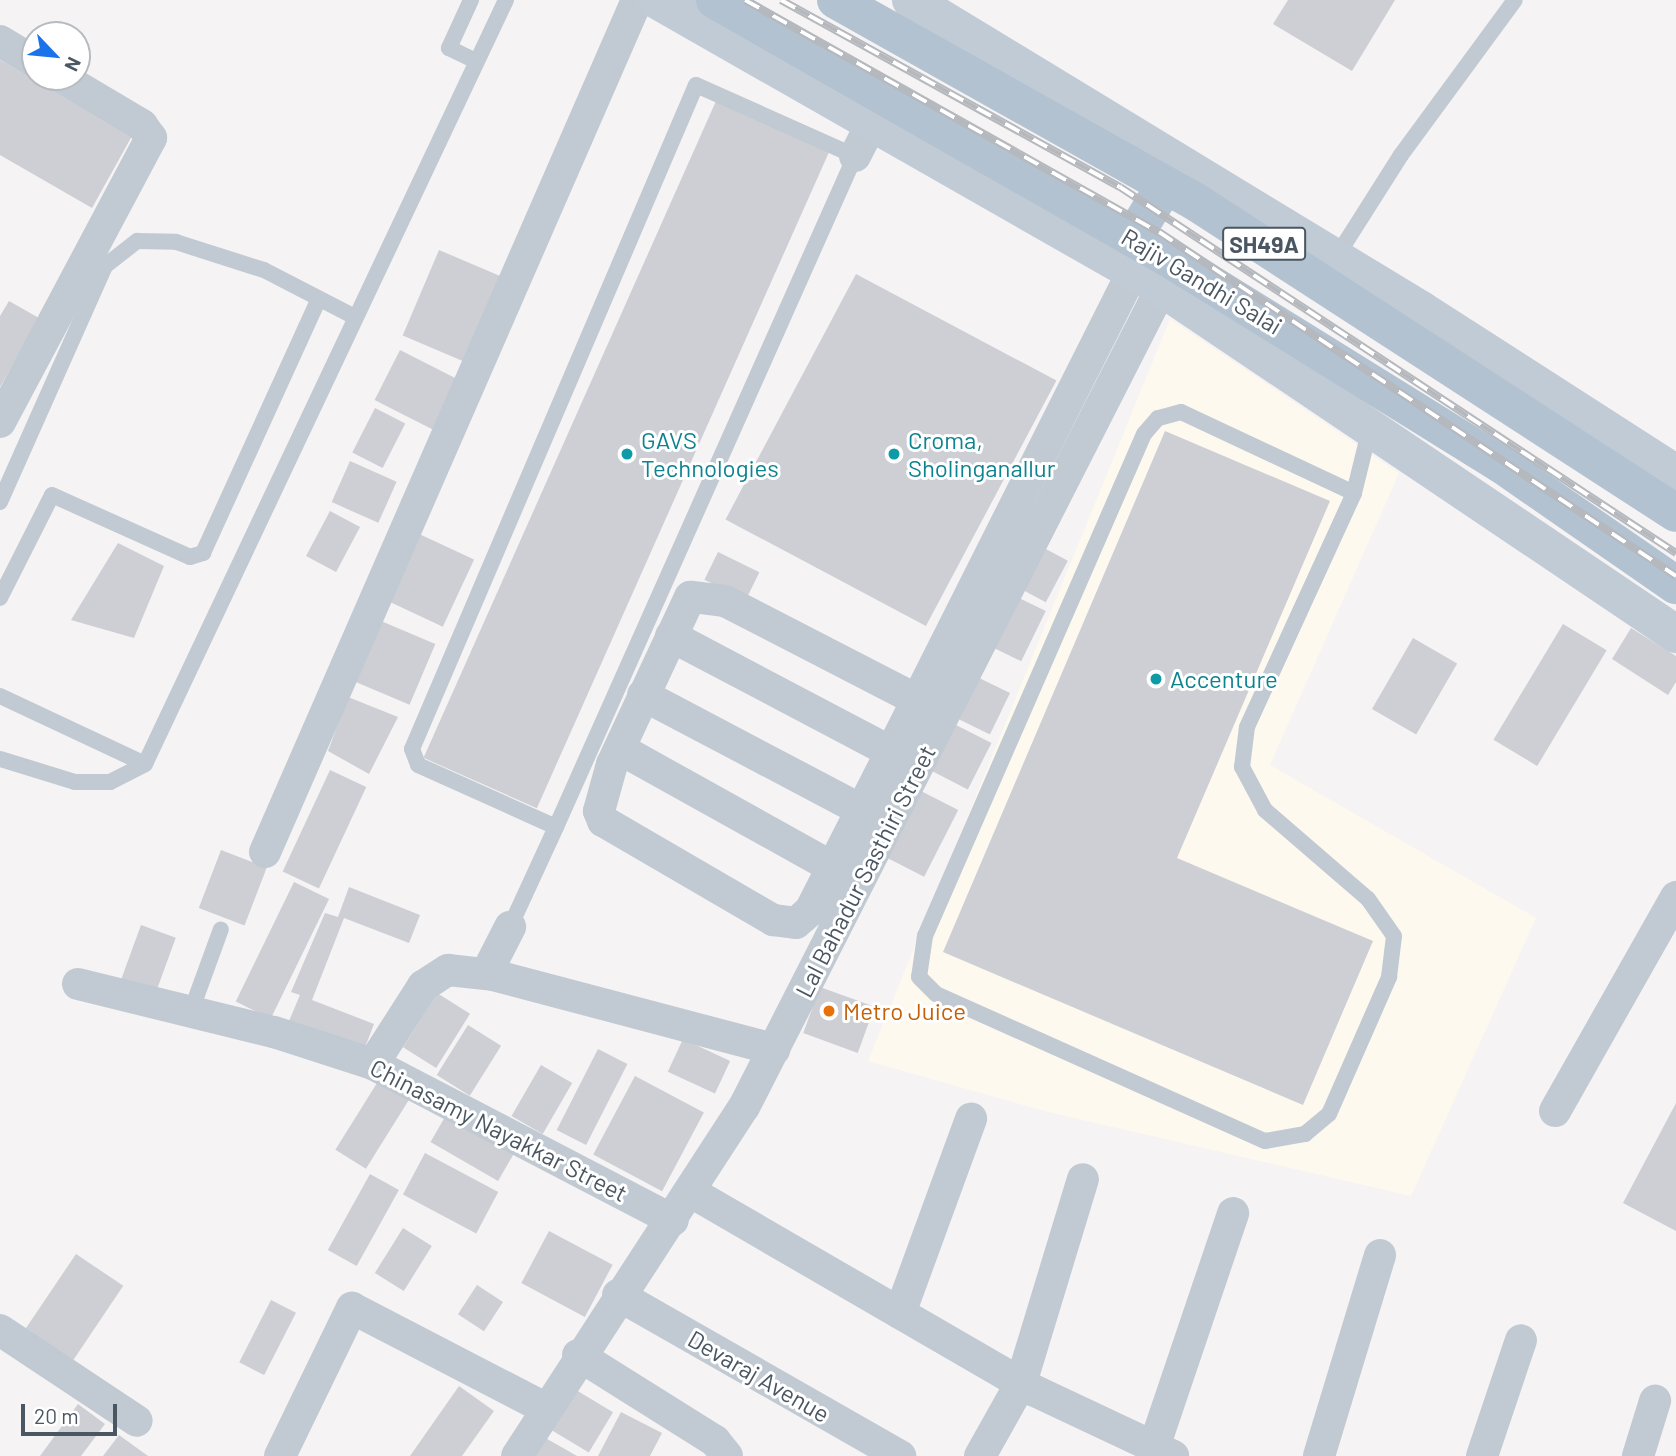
<!DOCTYPE html>
<html>
<head>
<meta charset="utf-8">
<style>
	body { margin:0 }
	#map { position:relative; width:1676px; height:1456px; overflow:hidden; background:#f5f3f3; font-family:Barlow,sans-serif }
	div>[style] { position:absolute }
	.commercial>* { inset:0; background:#fdf9ef }
	.building>* { inset:0; background:#cdcfd5; transform-origin:0 0 }
	.lane>* { height:16px; margin:-8px; padding:0 8px; transform-origin:8px; border-radius:8px; background:#c1cad2 }
	.street>* { height:32px; margin:-16px; padding:0 16px; transform-origin:16px; border-radius:16px; background:#c1cad2 }
	.secondary>* { height:38px; margin:-19px; padding:0 19px; transform-origin:19px; border-radius:19px; background:#c1cbd6 }
	.primary>* { height:38px; margin:-19px; padding:0 19px; transform-origin:19px; border-radius:19px; background:#b3c2d1 }
	.rail>* { height:8px; margin-top:-4px; transform-origin:0; background:repeating-linear-gradient(90deg,#fff 0 16px,#b5b8bd 0 32px); box-sizing:border-box; border-block:2px solid #b5b8bd }
	.dots>* { width:19px; height:19px; translate:-50% -50%; box-sizing:border-box; border:4px solid #fff; border-radius:50% }
	span { translate:-50% -50%; white-space:nowrap; text-align:center; line-height:1.15; -webkit-text-stroke:6px #fff; paint-order:stroke }
	.shield-label span { padding:2px 5px; background:#fff; border:2px solid; border-radius:5px; -webkit-text-stroke-width:0 }
	.shield-label { font-size:23px; color:#4a5661; font-weight:700 }
	.street-label { font-size:24px; color:#4a5661 }
	.culture-label { font-size:24px; color:#0d838f }
	.left { translate:0 -50%; text-align:left }
	.food-label { font-size:24px; color:#c56008 }
	.north { position:absolute; left:21px; top:21px; width:70px; height:70px; box-sizing:border-box; background:#fff; border:2px solid #b7bbc0; border-radius:50%; rotate:116deg; font-size:19px; font-weight:700; line-height:28px; text-align:center; color:#4a5661 }
	.north::after { content:''; display:block; margin:auto; width:24px; height:32px; background:#1a73e8; clip-path:polygon(50% 0,100% 100%,50% 72%,0 100%) }
	.scale { position:absolute; left:21px; top:1404px; width:96px; height:32px; box-sizing:border-box; border:4px solid #4a5661; border-top:0; padding-left:9px; font-size:21px; line-height:24px; white-space:nowrap; color:#4a5661; -webkit-text-stroke:5px #fff; paint-order:stroke }
</style>
</head>
<body>
<div id="map">
	<div class="commercial">
		<div style="clip-path:polygon(1170px 319px,1399px 473px,1270px 765px,1536px 918px,1411px 1196px,1048px 1112px,868px 1061px)"></div>
	</div>
	<div class="building">
		<div style="clip-path:polygon(1288px 0,1395px 0,1352px 71px,1273px 24px)"></div>
		<div style="clip-path:polygon(0 60px,132px 136px,92px 208px,0 155px)"></div>
		<div style="left:716px;top:101px;width:124px;height:719px;rotate:24deg"></div>
		<div style="left:439px;top:250px;width:69px;height:93px;rotate:23deg"></div>
		<div style="left:856px;top:274px;width:227px;height:278px;rotate:28deg"></div>
		<div style="clip-path:polygon(9px 301px,39px 318px,0 387px,0 316px)"></div>
		<div style="left:400px;top:350px;width:68px;height:56px;rotate:27deg"></div>
		<div style="left:375px;top:408px;width:34px;height:50px;rotate:27deg"></div>
		<div style="clip-path:polygon(1165px 431px,1330px 501px,1177px 858px,1373px 941px,1303px 1105px,943px 952px)"></div>
		<div style="left:350px;top:461px;width:51px;height:45px;rotate:24deg"></div>
		<div style="left:330px;top:511px;width:34px;height:51px;rotate:28deg"></div>
		<div style="left:417px;top:533px;width:63px;height:74px;rotate:25deg"></div>
		<div style="clip-path:polygon(118px 543px,164px 566px,134px 638px,71px 620px)"></div>
		<div style="left:1044px;top:548px;width:27px;height:47px;rotate:28deg"></div>
		<div style="left:718px;top:552px;width:46px;height:31px;rotate:26deg"></div>
		<div style="left:1017px;top:597px;width:32px;height:56px;rotate:26deg"></div>
		<div style="left:381px;top:621px;width:59px;height:66px;rotate:23deg"></div>
		<div style="left:1563px;top:624px;width:51px;height:135px;rotate:31deg"></div>
		<div style="clip-path:polygon(1631px 628px,1676px 656px,1676px 682px,1668px 695px,1612px 659px)"></div>
		<div style="left:1413px;top:638px;width:51px;height:82px;rotate:30deg"></div>
		<div style="left:975px;top:676px;width:39px;height:46px;rotate:26deg"></div>
		<div style="clip-path:polygon(348px 697px,398px 717px,369px 774px,328px 751px)"></div>
		<div style="left:954px;top:724px;width:42px;height:52px;rotate:27deg"></div>
		<div style="left:330px;top:770px;width:40px;height:112px;rotate:25deg"></div>
		<div style="left:919px;top:790px;width:44px;height:75px;rotate:27deg"></div>
		<div style="left:221px;top:850px;width:49px;height:62px;rotate:21deg"></div>
		<div style="left:294px;top:882px;width:39px;height:133px;rotate:26deg"></div>
		<div style="clip-path:polygon(349px 887px,420px 915px,409px 943px,344px 918px,312px 1000px,374px 1024px,364px 1050px,289px 1021px,300px 995px,291px 992px,325px 913px,338px 917px)"></div>
		<div style="left:141px;top:925px;width:37px;height:57px;rotate:20deg"></div>
		<div style="left:820px;top:987px;width:58px;height:49px;rotate:20deg"></div>
		<div style="left:437px;top:993px;width:39px;height:64px;rotate:32deg"></div>
		<div style="left:468px;top:1025px;width:39px;height:59px;rotate:32deg"></div>
		<div style="left:683px;top:1039px;width:52px;height:36px;rotate:25deg"></div>
		<div style="left:598px;top:1049px;width:33px;height:91px;rotate:27deg"></div>
		<div style="left:541px;top:1065px;width:36px;height:59px;rotate:30deg"></div>
		<div style="left:382px;top:1075px;width:36px;height:88px;rotate:32deg"></div>
		<div style="left:635px;top:1076px;width:78px;height:89px;rotate:28deg"></div>
		<div style="clip-path:polygon(1676px 1103px,1676px 1231px,1623px 1203px)"></div>
		<div style="left:449px;top:1110px;width:78px;height:37px;rotate:30deg"></div>
		<div style="left:425px;top:1153px;width:83px;height:47px;rotate:28deg"></div>
		<div style="left:370px;top:1174px;width:33px;height:87px;rotate:29deg"></div>
		<div style="left:403px;top:1228px;width:34px;height:53px;rotate:32deg"></div>
		<div style="left:549px;top:1231px;width:72px;height:59px;rotate:28deg"></div>
		<div style="left:76px;top:1254px;width:57px;height:95px;rotate:34deg"></div>
		<div style="left:477px;top:1285px;width:31px;height:35px;rotate:33deg"></div>
		<div style="left:271px;top:1300px;width:28px;height:70px;rotate:27deg"></div>
		<div style="clip-path:polygon(459px 1386px,494px 1411px,462px 1456px,410px 1456px)"></div>
		<div style="left:571px;top:1387px;width:49px;height:47px;rotate:31deg"></div>
		<div style="clip-path:polygon(78px 1404px,105px 1424px,81px 1456px,40px 1456px)"></div>
		<div style="clip-path:polygon(621px 1412px,662px 1433px,650px 1456px,598px 1456px)"></div>
		<div style="clip-path:polygon(535px 1432px,577px 1456px,522px 1456px)"></div>
		<div style="clip-path:polygon(119px 1435px,148px 1456px,103px 1456px)"></div>
	</div>
	<div class="lane">
		<div style="left:471px;top:0;width:53px;rotate:114.6deg"></div>
		<div style="left:449px;top:48px;width:30px;rotate:26deg"></div>
		<div style="left:1335px;top:259px;width:123px;rotate:-57.6deg"></div>
		<div style="left:1401px;top:155px;width:192px;rotate:-53.7deg"></div>
		<div style="left:1354px;top:493px;width:191px;rotate:-154.9deg"></div>
		<div style="left:1181px;top:412px;width:24px;rotate:165deg"></div>
		<div style="left:1158px;top:418px;width:21px;rotate:131deg"></div>
		<div style="left:1144px;top:434px;width:548px;rotate:113.57deg"></div>
		<div style="left:925px;top:936px;width:41px;rotate:98.3deg"></div>
		<div style="left:919px;top:977px;width:24px;rotate:45deg"></div>
		<div style="left:936px;top:994px;width:360px;rotate:24.1deg"></div>
		<div style="left:1265px;top:1141px;width:41px;rotate:-9.9deg"></div>
		<div style="left:1305px;top:1134px;width:31px;rotate:-40deg"></div>
		<div style="left:1329px;top:1114px;width:150px;rotate:-66.3deg"></div>
		<div style="left:1389px;top:977px;width:41px;rotate:-83deg"></div>
		<div style="left:1394px;top:936px;width:45px;rotate:-125.1deg"></div>
		<div style="left:1368px;top:899px;width:136px;rotate:-139.2deg"></div>
		<div style="left:1265px;top:810px;width:49px;rotate:-118.1deg"></div>
		<div style="left:1242px;top:767px;width:40px;rotate:-82.9deg"></div>
		<div style="left:1247px;top:727px;width:257px;rotate:-65.4deg"></div>
		<div style="left:1354px;top:493px;width:67px;rotate:-76.2deg"></div>
		<div style="left:0;top:502px;width:258px;rotate:-66deg"></div>
		<div style="left:105px;top:266px;width:41px;rotate:-38deg"></div>
		<div style="left:137px;top:241px;width:39px;rotate:1deg"></div>
		<div style="left:176px;top:242px;width:92px;rotate:17.7deg"></div>
		<div style="left:264px;top:270px;width:102px;rotate:27.3deg"></div>
		<div style="left:0;top:598px;width:115px;rotate:-63.2deg"></div>
		<div style="left:52px;top:495px;width:151px;rotate:24.2deg"></div>
		<div style="left:190px;top:557px;width:14px;rotate:-17deg"></div>
		<div style="left:203px;top:553px;width:279px;rotate:-65.5deg"></div>
		<div style="left:0;top:696px;width:160px;rotate:25.1deg"></div>
		<div style="left:0;top:759px;width:78px;rotate:17deg"></div>
		<div style="left:75px;top:782px;width:35px"></div>
		<div style="left:110px;top:782px;width:39px;rotate:-27deg"></div>
		<div style="left:145px;top:764px;width:845px;rotate:-64.71deg"></div>
		<div style="left:510px;top:927px;width:110px;rotate:-65.3deg"></div>
		<div style="left:556px;top:827px;width:735px;rotate:-65.98deg"></div>
		<div style="left:855px;top:156px;width:174px;rotate:-155.9deg"></div>
		<div style="left:696px;top:85px;width:722px;rotate:113.16deg"></div>
		<div style="left:412px;top:749px;width:17px;rotate:69deg"></div>
		<div style="left:418px;top:765px;width:151px;rotate:24.2deg"></div>
		<div style="left:190px;top:1014px;width:90px;rotate:-70deg"></div>
	</div>
	<div class="street">
		<div style="left:0;top:41px;width:41px;rotate:31deg"></div>
		<div style="left:855px;top:156px;width:38px;rotate:-63deg"></div>
		<div style="left:0;top:422px;width:322px;rotate:-62deg"></div>
		<div style="left:151px;top:138px;width:16px;rotate:-125deg"></div>
		<div style="left:142px;top:125px;width:94px;rotate:-149.3deg"></div>
		<div style="left:671px;top:636px;width:249px;rotate:27.8deg"></div>
		<div style="left:643px;top:695px;width:246px;rotate:27.8deg"></div>
		<div style="left:917px;top:700px;width:216px;rotate:-152.7deg"></div>
		<div style="left:725px;top:601px;width:35px;rotate:-173deg"></div>
		<div style="left:690px;top:597px;width:184px;rotate:115deg"></div>
		<div style="left:612px;top:764px;width:49px;rotate:105.5deg"></div>
		<div style="left:599px;top:811px;width:11px;rotate:68deg"></div>
		<div style="left:603px;top:821px;width:197px;rotate:30.2deg"></div>
		<div style="left:773px;top:920px;width:23px;rotate:7deg"></div>
		<div style="left:796px;top:923px;width:18px;rotate:-41deg"></div>
		<div style="left:810px;top:911px;width:178px;rotate:-63deg"></div>
		<div style="left:891px;top:752px;width:538px;rotate:-63.29deg"></div>
		<div style="left:620px;top:749px;width:243px;rotate:29.1deg"></div>
		<div style="left:265px;top:852px;width:930px;rotate:-66.41deg"></div>
		<div style="left:486px;top:974px;width:53px;rotate:-62.9deg"></div>
		<div style="left:78px;top:984px;width:202px;rotate:13.8deg"></div>
		<div style="left:274px;top:1032px;width:104px;rotate:17.9deg"></div>
		<div style="left:373px;top:1064px;width:338px;rotate:27.5deg"></div>
		<div style="left:373px;top:1064px;width:93px;rotate:-57.3deg"></div>
		<div style="left:423px;top:986px;width:30px;rotate:-33deg"></div>
		<div style="left:448px;top:970px;width:45px;rotate:6.3deg"></div>
		<div style="left:493px;top:975px;width:291px;rotate:14.8deg"></div>
		<div style="left:1555px;top:1111px;width:246px;rotate:-60.5deg"></div>
		<div style="left:691px;top:1192px;width:395px;rotate:30.1deg"></div>
		<div style="left:1033px;top:1390px;width:155px;rotate:25.2deg"></div>
		<div style="left:618px;top:1295px;width:325px;rotate:29.7deg"></div>
		<div style="left:900px;top:1313px;width:207px;rotate:-69.9deg"></div>
		<div style="left:0;top:1330px;width:164px;rotate:33.6deg"></div>
		<div style="left:578px;top:1355px;width:162px;rotate:32.1deg"></div>
		<div style="left:715px;top:1441px;width:19px;rotate:51deg"></div>
		<div style="left:1154px;top:1447px;width:247px;rotate:-71.3deg"></div>
		<div style="left:280px;top:1456px;width:165px;rotate:-64.1deg"></div>
		<div style="left:352px;top:1308px;width:215px;rotate:27.4deg"></div>
		<div style="left:517px;top:1456px;width:416px;rotate:-57deg"></div>
		<div style="left:744px;top:1107px;width:943px;rotate:-63deg"></div>
		<div style="left:980px;top:1456px;width:84px;rotate:-60.7deg"></div>
		<div style="left:1021px;top:1383px;width:213px;rotate:-73.1deg"></div>
		<div style="left:1319px;top:1456px;width:210px;rotate:-73.1deg"></div>
		<div style="left:1482px;top:1456px;width:122px;rotate:-71.4deg"></div>
		<div style="left:1638px;top:1456px;width:58px;rotate:-72.8deg"></div>
	</div>
	<div class="secondary">
		<div style="left:657px;top:0;width:581px;rotate:29.7deg"></div>
		<div style="left:1162px;top:288px;width:620px;rotate:33.95deg"></div>
		<div style="left:911px;top:0;width:597px;rotate:31.29deg"></div>
		<div style="left:1421px;top:310px;width:303px;rotate:32.7deg"></div>
	</div>
	<div class="primary">
		<div style="left:715px;top:0;width:529px;rotate:29.66deg"></div>
		<div style="left:1175px;top:262px;width:384px;rotate:31.8deg"></div>
		<div style="left:1501px;top:464px;width:213px;rotate:34.7deg"></div>
		<div style="left:836px;top:0;width:416px;rotate:29.3deg"></div>
		<div style="left:1199px;top:204px;width:568px;rotate:32.94deg"></div>
		<div style="left:1133px;top:238px;width:62px;rotate:-58.9deg"></div>
	</div>
	<div class="rail">
		<div style="left:745px;top:0;width:475px;rotate:29.3deg"></div>
		<div style="left:1159px;top:232px;width:621px;rotate:33.64deg"></div>
		<div style="left:781px;top:0;width:387px;rotate:28.9deg"></div>
		<div style="left:1120px;top:187px;width:666px;rotate:33.36deg"></div>
	</div>
	<div class="dots">
		<div style="left:627px;top:454px;background:#0f9aa8"></div>
		<div style="left:894px;top:454px;background:#0f9aa8"></div>
		<div style="left:1156px;top:679px;background:#0f9aa8"></div>
		<div style="left:829px;top:1011px;background:#e8710a"></div>
	</div>
	<div class="shield-label">
		<span style="left:1264px;top:244px">SH49A</span>
	</div>
	<div class="street-label">
		<span style="left:1202px;top:281px;rotate:31deg">Rajiv Gandhi Salai</span>
		<span style="left:865px;top:871px;rotate:-63deg">Lal Bahadur Sasthiri Street</span>
		<span style="left:499px;top:1130px;rotate:27deg">Chinasamy Nayakkar Street</span>
		<span style="left:759px;top:1376px;rotate:30deg">Devaraj Avenue</span>
	</div>
	<div class="culture-label">
		<span class="left" style="left:641px;top:454px">GAVS<br>Technologies</span>
		<span class="left" style="left:908px;top:454px">Croma,<br>Sholinganallur</span>
		<span class="left" style="left:1170px;top:679px">Accenture</span>
	</div>
	<div class="food-label">
		<span class="left" style="left:843px;top:1011px">Metro Juice</span>
	</div>
	<div class="north">N</div>
	<div class="scale">20 m</div>
</div>
</body>
</html>
